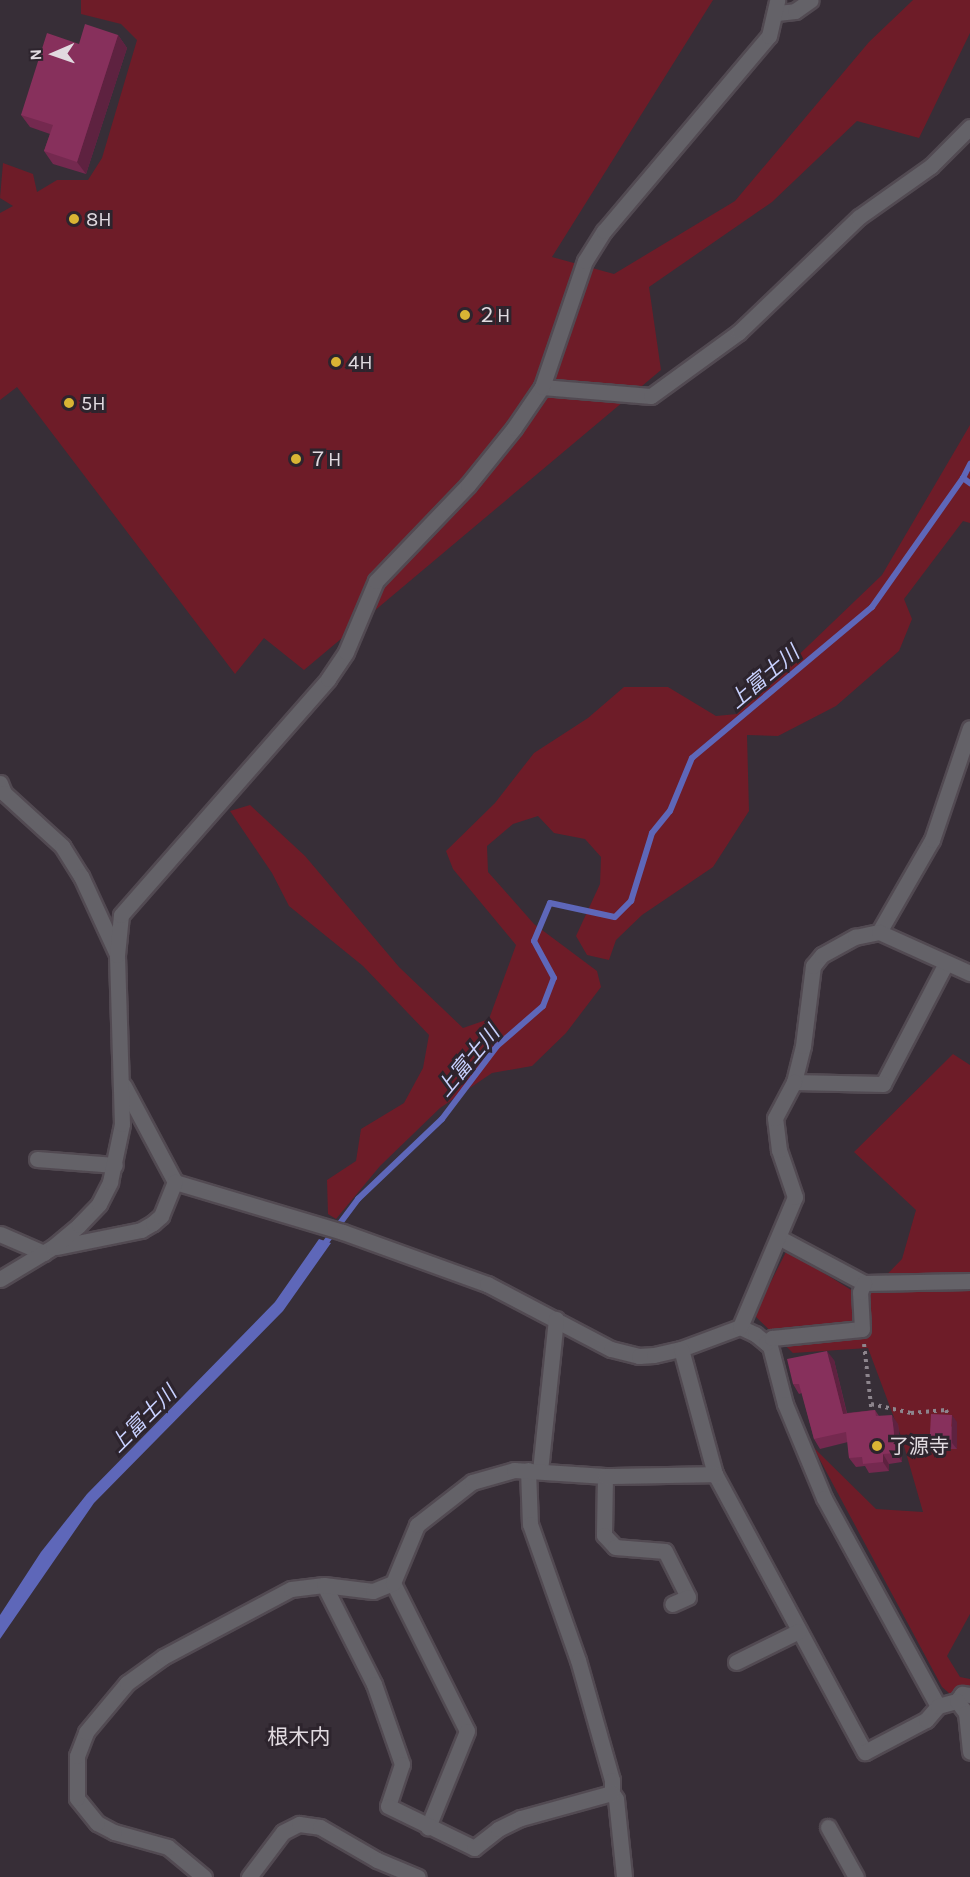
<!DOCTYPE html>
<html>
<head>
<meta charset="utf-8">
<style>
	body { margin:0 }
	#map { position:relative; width:970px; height:1877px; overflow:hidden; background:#372e37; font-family:Karla,"Noto Sans JP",sans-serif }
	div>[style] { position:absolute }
	.green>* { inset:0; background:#6e1c28 }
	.water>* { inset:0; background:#5e67b9 }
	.stream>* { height:6px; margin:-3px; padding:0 3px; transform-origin:3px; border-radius:3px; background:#5e67b9 }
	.path>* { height:4px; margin-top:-2px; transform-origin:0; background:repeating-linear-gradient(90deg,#8d858d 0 3px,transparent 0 7.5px) }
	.roads { filter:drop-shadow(2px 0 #524a52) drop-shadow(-2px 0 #524a52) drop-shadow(0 2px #524a52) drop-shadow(0 -2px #524a52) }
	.minor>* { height:15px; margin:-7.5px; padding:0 7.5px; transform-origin:7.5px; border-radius:7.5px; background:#646268 }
	.wall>* { inset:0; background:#74294f }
	.shaded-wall>* { inset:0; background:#5e2240 }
	.building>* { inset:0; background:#87305c; transform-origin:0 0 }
	.dots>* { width:16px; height:16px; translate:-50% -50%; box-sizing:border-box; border:3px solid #2d242d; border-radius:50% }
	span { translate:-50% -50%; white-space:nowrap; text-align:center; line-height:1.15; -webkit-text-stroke:6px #2d242d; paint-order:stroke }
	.poi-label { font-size:20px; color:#e1dae0 }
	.left { translate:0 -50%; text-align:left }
	.water-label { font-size:21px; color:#c8d1fe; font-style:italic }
	.neighbourhood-label { font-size:21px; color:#e1dae0 }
	.north { position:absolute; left:24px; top:24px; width:60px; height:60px; -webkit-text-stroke:4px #2d242d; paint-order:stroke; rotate:268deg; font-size:16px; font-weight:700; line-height:24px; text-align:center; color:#e1dae0 }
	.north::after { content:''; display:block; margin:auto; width:21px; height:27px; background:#e1dae0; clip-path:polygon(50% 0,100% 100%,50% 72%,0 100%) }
</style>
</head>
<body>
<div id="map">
	<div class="green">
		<div style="clip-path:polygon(81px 0,713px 0,552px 257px,614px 274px,735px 201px,869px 42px,913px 0,970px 0,970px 33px,919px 138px,857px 121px,772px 202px,649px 287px,661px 370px,304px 670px,264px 638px,235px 674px,17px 387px,0 400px,0 213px,13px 206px,0 198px,3px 163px,33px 174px,37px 192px,57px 180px,88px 180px,102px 158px,137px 40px,121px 24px,81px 14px)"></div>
		<div style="clip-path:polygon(970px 425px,970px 523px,963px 521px,904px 599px,912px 619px,899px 651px,836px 706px,778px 736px,747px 735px,749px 811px,713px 867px,642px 915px,616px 940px,609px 960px,587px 955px,576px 936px,600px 884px,601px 857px,585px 839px,554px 833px,538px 816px,513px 824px,487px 846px,488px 872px,534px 924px,597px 971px,601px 987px,566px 1033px,532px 1066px,492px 1073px,440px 1108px,380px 1166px,336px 1219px,328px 1214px,327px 1180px,356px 1161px,361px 1129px,404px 1103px,423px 1068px,429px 1035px,363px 966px,289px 906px,272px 873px,230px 811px,250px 805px,305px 856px,399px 967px,463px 1028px,489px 1019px,516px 945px,453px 869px,446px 851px,495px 803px,534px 753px,588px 718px,624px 687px,668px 687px,716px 716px,737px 714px,882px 575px)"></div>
		<div style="clip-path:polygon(953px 1054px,970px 1065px,970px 1614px,947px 1656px,960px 1677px,970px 1679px,970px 1711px,942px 1687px,813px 1447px,876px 1509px,923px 1512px,902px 1439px,868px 1348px,793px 1353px,754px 1315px,787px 1250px,864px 1298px,902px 1259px,916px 1210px,854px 1152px)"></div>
	</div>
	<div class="water">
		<div style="clip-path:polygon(319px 1239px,331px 1243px,283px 1311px,94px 1503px,0 1639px,0 1615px,41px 1552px,87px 1494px,275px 1302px)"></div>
	</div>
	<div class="stream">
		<div style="left:963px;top:478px;width:16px;rotate:-63deg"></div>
		<div style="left:323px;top:1246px;width:59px;rotate:-53.3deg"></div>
		<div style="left:358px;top:1199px;width:116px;rotate:-43.6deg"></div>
		<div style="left:442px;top:1119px;width:91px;rotate:-53deg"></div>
		<div style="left:497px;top:1046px;width:61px;rotate:-41deg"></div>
		<div style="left:543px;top:1006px;width:30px;rotate:-69deg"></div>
		<div style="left:554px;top:978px;width:42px;rotate:-118.4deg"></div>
		<div style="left:534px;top:941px;width:41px;rotate:-67.2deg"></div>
		<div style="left:550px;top:903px;width:66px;rotate:12.2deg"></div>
		<div style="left:615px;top:917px;width:23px;rotate:-45deg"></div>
		<div style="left:631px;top:901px;width:71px;rotate:-72.8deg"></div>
		<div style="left:652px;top:833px;width:28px;rotate:-51deg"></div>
		<div style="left:670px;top:811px;width:57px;rotate:-67.5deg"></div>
		<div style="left:692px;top:758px;width:235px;rotate:-40deg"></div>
		<div style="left:872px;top:607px;width:158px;rotate:-54.8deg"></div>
		<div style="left:963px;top:478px;width:9px;rotate:36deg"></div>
	</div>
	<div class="path">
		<div style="left:864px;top:1344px;width:70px;rotate:83.5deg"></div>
		<div style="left:871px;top:1404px;width:41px;rotate:12.7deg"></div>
		<div style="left:911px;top:1413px;width:35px;rotate:-5deg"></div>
		<div style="left:946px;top:1410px;width:5px;rotate:68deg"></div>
	</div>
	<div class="roads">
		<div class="minor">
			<div style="left:777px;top:13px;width:18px;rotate:-6deg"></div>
			<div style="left:795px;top:11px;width:19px;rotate:-35deg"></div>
			<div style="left:542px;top:387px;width:109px;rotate:4.7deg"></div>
			<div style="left:651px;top:396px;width:109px;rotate:-36deg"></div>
			<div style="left:739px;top:332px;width:166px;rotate:-43.8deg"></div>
			<div style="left:859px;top:217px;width:88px;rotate:-35.3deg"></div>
			<div style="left:931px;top:166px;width:55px;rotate:-45deg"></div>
			<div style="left:0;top:783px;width:11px;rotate:68deg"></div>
			<div style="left:4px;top:793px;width:79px;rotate:42.4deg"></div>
			<div style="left:62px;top:846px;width:36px;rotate:58deg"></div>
			<div style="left:81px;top:876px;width:84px;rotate:65.3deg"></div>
			<div style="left:879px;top:932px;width:106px;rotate:-60.1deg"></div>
			<div style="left:932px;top:840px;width:118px;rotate:-71.3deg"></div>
			<div style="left:946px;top:963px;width:136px;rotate:117.5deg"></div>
			<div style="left:883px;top:1084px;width:89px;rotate:-178.7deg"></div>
			<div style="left:794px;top:1082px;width:37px;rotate:-76deg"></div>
			<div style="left:803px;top:1046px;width:81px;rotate:-82.9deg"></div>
			<div style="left:813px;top:966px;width:14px;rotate:-51deg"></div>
			<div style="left:822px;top:955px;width:38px;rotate:-29deg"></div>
			<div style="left:855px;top:937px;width:25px;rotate:-12deg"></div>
			<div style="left:879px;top:932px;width:100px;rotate:24.3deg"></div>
			<div style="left:124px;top:1086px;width:109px;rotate:62deg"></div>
			<div style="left:175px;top:1182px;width:175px;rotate:16.6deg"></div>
			<div style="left:343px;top:1232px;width:153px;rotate:19.9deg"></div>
			<div style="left:487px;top:1284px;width:140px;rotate:27.7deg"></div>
			<div style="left:611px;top:1349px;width:29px;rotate:14deg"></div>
			<div style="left:639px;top:1356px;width:15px;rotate:-4deg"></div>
			<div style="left:654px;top:1355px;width:28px;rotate:-13deg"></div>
			<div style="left:681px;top:1349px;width:63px;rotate:-20.4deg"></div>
			<div style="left:740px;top:1327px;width:17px;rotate:25deg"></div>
			<div style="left:755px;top:1334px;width:19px;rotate:39deg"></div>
			<div style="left:770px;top:1346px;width:60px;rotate:75.5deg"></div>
			<div style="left:785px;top:1404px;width:102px;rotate:67.5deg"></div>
			<div style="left:824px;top:1498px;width:237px;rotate:61.3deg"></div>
			<div style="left:37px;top:1159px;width:78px;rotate:4.4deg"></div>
			<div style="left:0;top:1234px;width:48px;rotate:23.4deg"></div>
			<div style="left:780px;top:1238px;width:95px;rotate:28.2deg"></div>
			<div style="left:864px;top:1283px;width:106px;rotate:-1.1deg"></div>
			<div style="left:57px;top:1247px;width:86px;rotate:-11.4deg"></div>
			<div style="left:141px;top:1230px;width:14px;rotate:-30deg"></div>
			<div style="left:153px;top:1223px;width:11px;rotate:-41deg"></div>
			<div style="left:161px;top:1216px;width:37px;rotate:-68deg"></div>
			<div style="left:0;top:1279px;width:62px;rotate:-31.1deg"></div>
			<div style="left:53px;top:1247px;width:34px;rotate:-40deg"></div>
			<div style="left:79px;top:1225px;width:29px;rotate:-46deg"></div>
			<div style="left:99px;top:1204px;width:25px;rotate:-63deg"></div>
			<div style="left:110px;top:1182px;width:59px;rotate:-78.3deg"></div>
			<div style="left:122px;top:1124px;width:169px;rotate:-91.7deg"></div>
			<div style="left:117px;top:955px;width:40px;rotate:-84.3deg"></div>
			<div style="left:121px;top:915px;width:314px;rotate:-48.7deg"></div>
			<div style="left:328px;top:679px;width:32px;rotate:-56deg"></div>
			<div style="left:346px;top:652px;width:77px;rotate:-67.1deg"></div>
			<div style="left:376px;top:581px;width:133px;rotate:-46.2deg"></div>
			<div style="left:468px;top:485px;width:73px;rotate:-51.1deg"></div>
			<div style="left:514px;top:428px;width:50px;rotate:-55.7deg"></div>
			<div style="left:542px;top:387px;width:133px;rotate:-71.2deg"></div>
			<div style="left:585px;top:261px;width:36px;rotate:-58deg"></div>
			<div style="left:604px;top:231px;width:255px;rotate:-49.8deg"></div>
			<div style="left:769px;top:36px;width:37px;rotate:-77deg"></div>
			<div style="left:740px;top:1327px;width:141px;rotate:-67.1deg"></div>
			<div style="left:795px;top:1197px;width:50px;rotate:-108.8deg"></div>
			<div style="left:779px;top:1150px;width:32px;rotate:-97deg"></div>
			<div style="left:775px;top:1118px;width:41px;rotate:-62.2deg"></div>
			<div style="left:766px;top:1343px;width:8px;rotate:-40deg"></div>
			<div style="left:772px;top:1338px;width:90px;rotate:-5.7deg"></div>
			<div style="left:862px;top:1329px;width:37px;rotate:-93deg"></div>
			<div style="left:860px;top:1292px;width:10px;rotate:-66deg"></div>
			<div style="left:681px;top:1349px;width:130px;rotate:74.8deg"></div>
			<div style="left:715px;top:1474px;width:316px;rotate:61.7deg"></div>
			<div style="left:865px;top:1752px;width:69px;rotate:-27.7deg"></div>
			<div style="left:926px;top:1720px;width:18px;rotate:-49deg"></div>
			<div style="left:938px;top:1706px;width:20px;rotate:-15deg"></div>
			<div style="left:957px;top:1701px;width:9px;rotate:-54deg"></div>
			<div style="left:962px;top:1694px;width:8px;rotate:7deg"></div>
			<div style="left:528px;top:1470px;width:54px;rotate:87.9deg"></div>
			<div style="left:530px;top:1524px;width:144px;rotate:70.6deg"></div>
			<div style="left:578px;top:1660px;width:125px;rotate:74.2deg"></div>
			<div style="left:612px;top:1780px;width:13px;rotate:90deg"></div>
			<div style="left:612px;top:1793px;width:7px;rotate:56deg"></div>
			<div style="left:616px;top:1799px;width:78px;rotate:84.1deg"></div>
			<div style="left:540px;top:1471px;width:153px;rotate:-84deg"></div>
			<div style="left:605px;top:1476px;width:59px;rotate:91deg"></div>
			<div style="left:604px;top:1535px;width:16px;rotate:47deg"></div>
			<div style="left:615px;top:1547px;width:50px;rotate:4.6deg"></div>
			<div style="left:665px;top:1551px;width:51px;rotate:63.4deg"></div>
			<div style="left:688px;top:1597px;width:17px;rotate:156deg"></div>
			<div style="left:393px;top:1583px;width:165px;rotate:63.4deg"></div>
			<div style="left:467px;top:1731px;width:104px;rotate:112.1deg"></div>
			<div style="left:324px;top:1585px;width:111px;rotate:63.2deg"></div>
			<div style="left:374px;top:1684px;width:85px;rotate:70.7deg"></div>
			<div style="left:402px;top:1764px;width:44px;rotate:108.4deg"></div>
			<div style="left:388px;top:1806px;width:96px;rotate:26deg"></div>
			<div style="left:474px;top:1848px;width:31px;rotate:-38deg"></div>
			<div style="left:498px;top:1829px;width:25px;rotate:-26deg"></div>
			<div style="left:521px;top:1818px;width:94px;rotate:-15.4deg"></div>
			<div style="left:736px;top:1662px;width:70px;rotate:-26.2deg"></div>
			<div style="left:957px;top:1701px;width:15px;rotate:53deg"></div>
			<div style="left:966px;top:1713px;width:39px;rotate:84deg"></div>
			<div style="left:828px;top:1827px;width:57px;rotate:60.8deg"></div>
			<div style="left:204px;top:1877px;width:47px;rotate:-140.2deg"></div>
			<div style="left:168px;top:1847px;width:56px;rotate:-164.5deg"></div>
			<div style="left:114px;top:1832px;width:19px;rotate:-152deg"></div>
			<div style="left:97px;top:1823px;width:32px;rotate:-129deg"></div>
			<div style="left:77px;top:1798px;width:42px;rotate:-90deg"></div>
			<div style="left:77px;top:1756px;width:26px;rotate:-69deg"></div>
			<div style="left:86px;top:1732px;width:64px;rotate:-50.1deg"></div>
			<div style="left:127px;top:1683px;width:44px;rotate:-35.8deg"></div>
			<div style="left:163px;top:1657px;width:145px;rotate:-28deg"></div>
			<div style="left:291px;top:1589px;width:33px;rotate:-7deg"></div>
			<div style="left:324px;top:1585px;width:49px;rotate:7deg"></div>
			<div style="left:373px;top:1591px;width:22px;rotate:-22deg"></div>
			<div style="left:393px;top:1583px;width:63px;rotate:-67.5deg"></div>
			<div style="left:417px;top:1525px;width:70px;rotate:-38deg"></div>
			<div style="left:472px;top:1482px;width:44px;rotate:-15.9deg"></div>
			<div style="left:514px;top:1470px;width:91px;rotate:3.8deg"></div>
			<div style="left:605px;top:1476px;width:110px;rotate:-1deg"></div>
			<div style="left:249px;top:1877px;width:56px;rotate:-52.9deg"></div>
			<div style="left:283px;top:1832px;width:18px;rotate:-27deg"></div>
			<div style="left:299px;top:1824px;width:21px;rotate:8deg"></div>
			<div style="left:320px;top:1827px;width:66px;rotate:30.1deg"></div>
			<div style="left:377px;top:1860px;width:44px;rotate:22.5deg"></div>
		</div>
	</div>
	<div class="wall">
		<div style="clip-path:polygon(118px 35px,127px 48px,86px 174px,53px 164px,44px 151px,50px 134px,30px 127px,21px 115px,79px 44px)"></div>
		<div style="clip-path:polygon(834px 1360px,847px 1413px,875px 1410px,879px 1416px,898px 1424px,902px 1462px,889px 1464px,889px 1471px,869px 1473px,865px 1466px,856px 1467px,849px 1458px,848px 1442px,820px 1449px,814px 1439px,802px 1393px,799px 1394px,793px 1384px)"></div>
		<div style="clip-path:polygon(957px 1422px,957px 1449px,935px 1449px,931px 1443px)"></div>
	</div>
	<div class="shaded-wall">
		<div style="clip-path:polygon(118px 35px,127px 48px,86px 174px,77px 162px)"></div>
		<div style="clip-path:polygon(827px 1351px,834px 1360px,849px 1423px,843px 1414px)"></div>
		<div style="clip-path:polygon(892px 1415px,898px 1424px,902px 1462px,896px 1453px)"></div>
		<div style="clip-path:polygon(952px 1415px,957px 1422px,957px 1449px,952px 1443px)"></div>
		<div style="clip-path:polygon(883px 1454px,889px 1464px,889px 1471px,883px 1462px)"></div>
	</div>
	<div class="building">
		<div style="clip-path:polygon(85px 24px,118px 35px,77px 162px,44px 151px,53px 125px,21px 115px,47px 33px,79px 44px)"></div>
		<div style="clip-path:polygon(827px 1351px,843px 1414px,875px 1410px,876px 1416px,892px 1415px,896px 1453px,883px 1454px,883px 1462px,863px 1464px,862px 1457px,849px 1458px,846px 1432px,814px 1439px,799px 1384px,793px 1384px,787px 1359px)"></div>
		<div style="left:931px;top:1414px;width:21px;height:29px;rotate:3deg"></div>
	</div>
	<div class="dots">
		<div style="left:74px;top:219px;background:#d9b434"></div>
		<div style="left:465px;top:315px;background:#d9b434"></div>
		<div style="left:336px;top:362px;background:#d9b434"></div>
		<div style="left:69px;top:403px;background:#d9b434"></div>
		<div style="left:296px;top:459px;background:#d9b434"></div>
		<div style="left:877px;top:1446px;background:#d9b434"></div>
	</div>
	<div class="poi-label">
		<span class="left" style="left:86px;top:219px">8H</span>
		<span class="left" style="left:477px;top:315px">２H</span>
		<span class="left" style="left:348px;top:362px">4H</span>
		<span class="left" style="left:81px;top:403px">5H</span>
		<span class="left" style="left:308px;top:459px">７H</span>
		<span class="left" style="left:889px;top:1446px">了源寺</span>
	</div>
	<div class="water-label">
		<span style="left:764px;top:677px;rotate:-40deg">上富士川</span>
		<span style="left:468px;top:1061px;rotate:-50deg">上富士川</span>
		<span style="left:143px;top:1419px;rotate:-45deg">上富士川</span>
	</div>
	<div class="neighbourhood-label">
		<span style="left:299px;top:1737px">根木内</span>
	</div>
	<div class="north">N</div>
</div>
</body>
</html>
